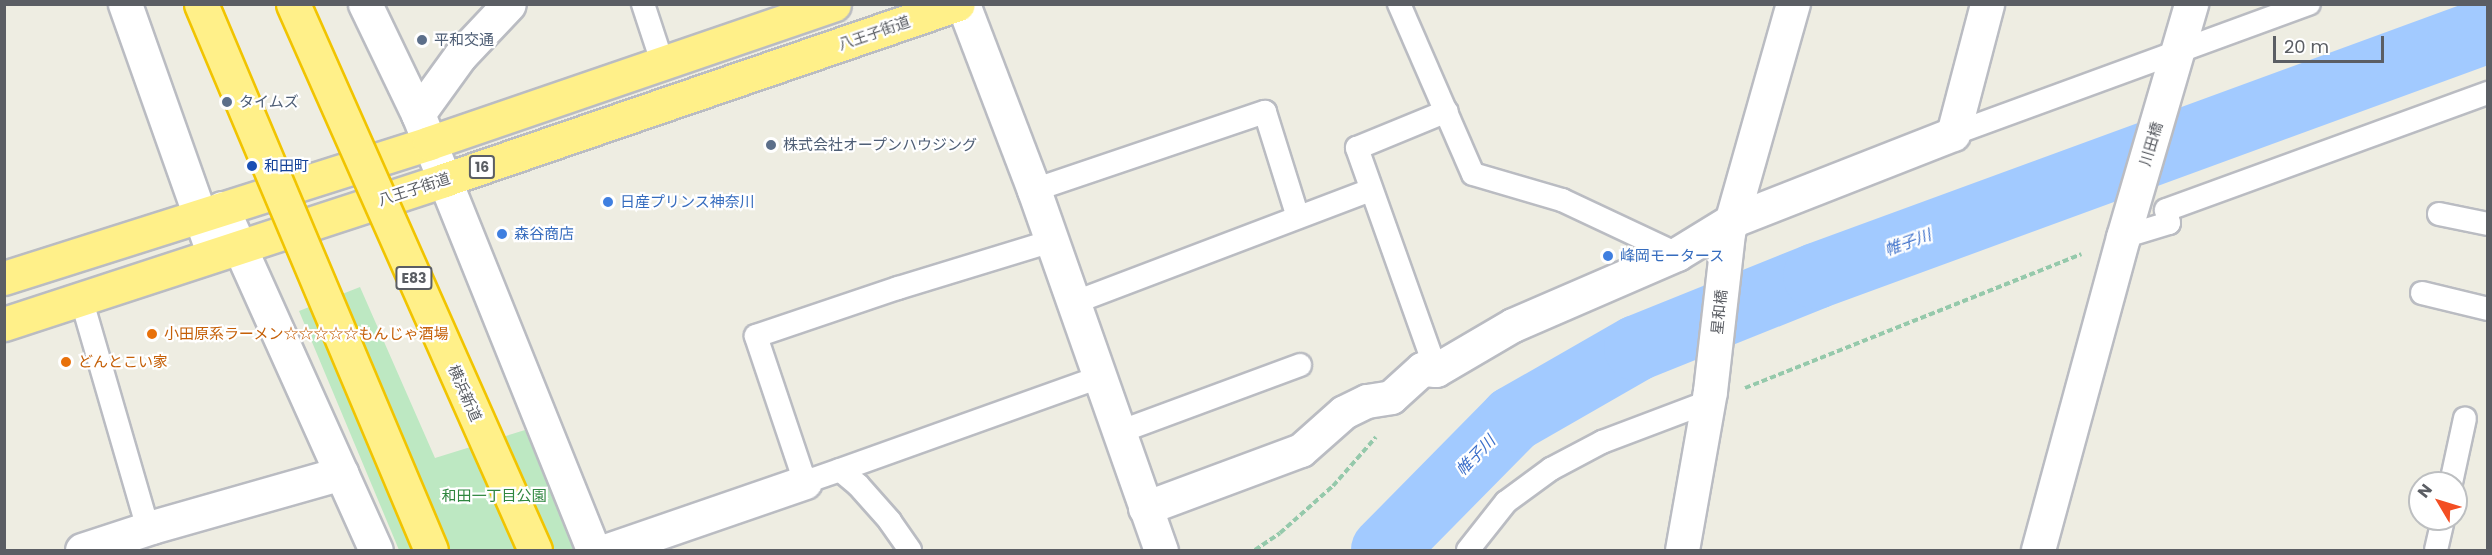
<!DOCTYPE html>
<html>
<head>
<meta charset="utf-8">
<style>
	body { margin:0 }
	#map { position:relative; width:2492px; height:555px; overflow:hidden; background:#eeede2; font-family:Poppins,"Noto Sans JP",sans-serif }
	div>[style] { position:absolute }
	.green>* { inset:0; background:#bde8c2 }
	.river>* { height:66px; margin:-33px; padding:0 33px; transform-origin:33px; border-radius:33px; background:#a2caff }
	.path>* { height:4px; margin-top:-2px; transform-origin:0; background:repeating-linear-gradient(90deg,#95c9ab 0 6px,transparent 0 9px) }
	.roads { filter:drop-shadow(2px 0 #babcc2) drop-shadow(-2px 0 #babcc2) drop-shadow(0 2px #babcc2) drop-shadow(0 -2px #babcc2) }
	.lane>* { height:22px; margin:-11px; padding:0 11px; transform-origin:11px; border-radius:11px; background:#fff }
	.street>* { height:33px; margin:-16.5px; padding:0 16.5px; transform-origin:16.5px; border-radius:16.5px; background:#fff }
	.secondary>* { height:33px; margin:-16.5px; padding:0 16.5px; transform-origin:16.5px; border-radius:16.5px; background:#fff }
	.highway>* { height:33px; margin:-16.5px; padding:0 16.5px; transform-origin:16.5px; border-radius:16.5px; background:#fff089 }
	.bridges { filter:drop-shadow(2px 0 #f1c400) drop-shadow(-2px 0 #f1c400) drop-shadow(0 2px #f1c400) drop-shadow(0 -2px #f1c400) }
	.highway-bridge>* { height:33px; margin:-16.5px; padding:0 16.5px; transform-origin:16.5px; border-radius:16.5px; background:#fff089 }
	.dots>* { width:16px; height:16px; translate:-50% -50%; box-sizing:border-box; border:3px solid #fff; border-radius:50% }
	span { translate:-50% -50%; white-space:nowrap; text-align:center; line-height:1.15; -webkit-text-stroke:4.5px #fff; paint-order:stroke }
	.shield-label span { padding:2px 4px; background:#fff; border:2px solid; border-radius:4px; -webkit-text-stroke-width:0 }
	.shield-label { font-size:14px; color:#5b5e64; font-weight:700 }
	.street-label { font-size:15px; color:#5b5e64 }
	.service-label { font-size:15px; color:#4e5e75 }
	.left { translate:0 -50%; text-align:left }
	.transit-label { font-size:15px; color:#164399 }
	.shop-label { font-size:15px; color:#366cbe }
	.food-label { font-size:15px; color:#c56008 }
	.park-label { font-size:15px; color:#2f863f }
	.water-label { font-size:16px; color:#3d70ca; font-style:italic }
	.frame { position:absolute; inset:0; border:6px solid #5b5e64; pointer-events:none }
	.north { position:absolute; left:2408px; top:471px; width:60px; height:60px; box-sizing:border-box; background:#fff; border:2px solid #bdbfc1; border-radius:50%; rotate:308deg; font-size:16px; font-weight:700; line-height:24px; text-align:center; color:#5b5e64 }
	.north::after { content:''; display:block; margin:auto; width:21px; height:27px; background:#f34e23; clip-path:polygon(50% 0,100% 100%,50% 72%,0 100%) }
	.scale { position:absolute; left:2273px; top:36px; width:111px; height:27px; box-sizing:border-box; border:3px solid #5b5e64; border-top:0; padding-left:8px; font-size:18px; line-height:21px; white-space:nowrap; color:#5b5e64; -webkit-text-stroke:4px #fff; paint-order:stroke }
</style>
</head>
<body>
<div id="map">
	<div class="green">
		<div style="clip-path:polygon(360px 287px,435px 458px,525px 430px,578px 550px,399px 550px,299px 311px)"></div>
	</div>
	<div class="river">
		<div style="left:1384px;top:550px;width:184px;rotate:-45.4deg"></div>
		<div style="left:1513px;top:419px;width:143px;rotate:-29.8deg"></div>
		<div style="left:1637px;top:348px;width:193px;rotate:-21.9deg"></div>
		<div style="left:1816px;top:276px;width:716px;rotate:-20.11deg"></div>
	</div>
	<div class="path">
		<div style="left:1745px;top:388px;width:362px;rotate:-21.7deg"></div>
		<div style="left:1255px;top:550px;width:30px;rotate:-34deg"></div>
		<div style="left:1280px;top:533px;width:71px;rotate:-41.6deg"></div>
		<div style="left:1333px;top:486px;width:65px;rotate:-48.7deg"></div>
	</div>
	<div class="roads">
		<div class="lane">
			<div style="left:643px;top:4px;width:64px;rotate:71.8deg"></div>
			<div style="left:1399px;top:4px;width:185px;rotate:66.5deg"></div>
			<div style="left:1473px;top:174px;width:93px;rotate:16.3deg"></div>
			<div style="left:1562px;top:200px;width:127px;rotate:25.2deg"></div>
			<div style="left:1953px;top:134px;width:379px;rotate:-20.1deg"></div>
			<div style="left:1034px;top:190px;width:244px;rotate:-18.7deg"></div>
			<div style="left:1265px;top:112px;width:110px;rotate:72.6deg"></div>
			<div style="left:2439px;top:214px;width:50px;rotate:11.5deg"></div>
			<div style="left:2123px;top:237px;width:48px;rotate:-16.9deg"></div>
			<div style="left:2169px;top:223px;width:13px;rotate:-103deg"></div>
			<div style="left:2166px;top:210px;width:343px;rotate:-20deg"></div>
			<div style="left:2422px;top:293px;width:68px;rotate:13.6deg"></div>
			<div style="left:81px;top:298px;width:240px;rotate:73.8deg"></div>
			<div style="left:1073px;top:303px;width:319px;rotate:-20.8deg"></div>
			<div style="left:1436px;top:370px;width:236px;rotate:-109.6deg"></div>
			<div style="left:1357px;top:148px;width:97px;rotate:-22.3deg"></div>
			<div style="left:1119px;top:432px;width:193px;rotate:-20.3deg"></div>
			<div style="left:840px;top:470px;width:276px;rotate:-19.7deg"></div>
			<div style="left:2451px;top:483px;width:66px;rotate:-77.8deg"></div>
			<div style="left:910px;top:550px;width:35px;rotate:-125deg"></div>
			<div style="left:890px;top:521px;width:48px;rotate:-131.6deg"></div>
			<div style="left:858px;top:485px;width:23px;rotate:-140deg"></div>
			<div style="left:840px;top:470px;width:37px;rotate:161deg"></div>
			<div style="left:805px;top:482px;width:154px;rotate:-108.6deg"></div>
			<div style="left:756px;top:336px;width:150px;rotate:-18.7deg"></div>
			<div style="left:898px;top:288px;width:161px;rotate:-17deg"></div>
			<div style="left:1468px;top:550px;width:61px;rotate:-51.6deg"></div>
			<div style="left:1506px;top:502px;width:56px;rotate:-36.3deg"></div>
			<div style="left:1551px;top:469px;width:58px;rotate:-27.9deg"></div>
			<div style="left:1602px;top:442px;width:113px;rotate:-20.7deg"></div>
			<div style="left:2436px;top:550px;width:32px;rotate:-77deg"></div>
		</div>
		<div class="street">
			<div style="left:125px;top:4px;width:266px;rotate:70.5deg"></div>
			<div style="left:365px;top:4px;width:122px;rotate:64.3deg"></div>
			<div style="left:418px;top:114px;width:470px;rotate:68.1deg"></div>
			<div style="left:963px;top:4px;width:199px;rotate:69.1deg"></div>
			<div style="left:1034px;top:190px;width:382px;rotate:70.6deg"></div>
			<div style="left:418px;top:114px;width:72px;rotate:-54.1deg"></div>
			<div style="left:460px;top:56px;width:71px;rotate:-46.7deg"></div>
			<div style="left:222px;top:208px;width:375px;rotate:65.8deg"></div>
			<div style="left:1145px;top:508px;width:166px;rotate:-20.4deg"></div>
			<div style="left:1301px;top:450px;width:57px;rotate:-41.5deg"></div>
			<div style="left:1344px;top:412px;width:25px;rotate:-26deg"></div>
			<div style="left:1367px;top:401px;width:24px;rotate:-9deg"></div>
			<div style="left:1391px;top:397px;width:42px;rotate:-42.1deg"></div>
			<div style="left:1422px;top:369px;width:14px;rotate:4deg"></div>
			<div style="left:1436px;top:370px;width:89px;rotate:-30.3deg"></div>
			<div style="left:1513px;top:325px;width:179px;rotate:-23.4deg"></div>
			<div style="left:1677px;top:254px;width:63px;rotate:-31.4deg"></div>
			<div style="left:1731px;top:221px;width:238px;rotate:-21.4deg"></div>
			<div style="left:1953px;top:134px;width:134px;rotate:-75.3deg"></div>
			<div style="left:82px;top:550px;width:74px;rotate:-18.2deg"></div>
			<div style="left:152px;top:527px;width:197px;rotate:-15.9deg"></div>
			<div style="left:608px;top:550px;width:208px;rotate:-19deg"></div>
			<div style="left:1682px;top:550px;width:161px;rotate:-80deg"></div>
			<div style="left:1710px;top:391px;width:159px;rotate:-83.5deg"></div>
			<div style="left:1728px;top:233px;width:238px;rotate:-74.2deg"></div>
		</div>
		<div class="secondary">
			<div style="left:2038px;top:550px;width:324px;rotate:-74.8deg"></div>
			<div style="left:2123px;top:237px;width:243px;rotate:-73.7deg"></div>
		</div>
		<div class="highway">
			<div style="left:4px;top:278px;width:446px;rotate:-17.6deg"></div>
			<div style="left:429px;top:143px;width:428px;rotate:-18.9deg"></div>
			<div style="left:4px;top:324px;width:463px;rotate:-18.1deg"></div>
			<div style="left:444px;top:180px;width:543px;rotate:-18.9deg"></div>
		</div>
	</div>
	<div class="bridges">
		<div class="highway-bridge">
			<div style="left:201px;top:4px;width:592px;rotate:67.16deg"></div>
			<div style="left:293px;top:4px;width:597px;rotate:66.1deg"></div>
		</div>
	</div>
	<div class="dots">
		<div style="left:422px;top:40px;background:#5c6f8a"></div>
		<div style="left:227px;top:102px;background:#5c6f8a"></div>
		<div style="left:771px;top:145px;background:#5c6f8a"></div>
		<div style="left:252px;top:166px;background:#1a4fb4"></div>
		<div style="left:608px;top:202px;background:#3f7fe0"></div>
		<div style="left:502px;top:234px;background:#3f7fe0"></div>
		<div style="left:1608px;top:256px;background:#3f7fe0"></div>
		<div style="left:152px;top:334px;background:#e8710a"></div>
		<div style="left:66px;top:362px;background:#e8710a"></div>
	</div>
	<div class="shield-label">
		<span style="left:482px;top:167px">16</span>
		<span style="left:414px;top:278px">E83</span>
	</div>
	<div class="street-label">
		<span style="left:874px;top:33px;rotate:-19deg">八王子街道</span>
		<span style="left:2151px;top:144px;rotate:-73deg">川田橋</span>
		<span style="left:414px;top:189px;rotate:-18deg">八王子街道</span>
		<span style="left:1719px;top:312px;rotate:-84deg">星和橋</span>
		<span style="left:465px;top:393px;rotate:66deg">横浜新道</span>
	</div>
	<div class="service-label">
		<span class="left" style="left:434px;top:40px">平和交通</span>
		<span class="left" style="left:239px;top:102px">タイムズ</span>
		<span class="left" style="left:783px;top:145px">株式会社オープンハウジング</span>
	</div>
	<div class="transit-label">
		<span class="left" style="left:264px;top:166px">和田町</span>
	</div>
	<div class="shop-label">
		<span class="left" style="left:620px;top:202px">日産プリンス神奈川</span>
		<span class="left" style="left:514px;top:234px">森谷商店</span>
		<span class="left" style="left:1620px;top:256px">峰岡モータース</span>
	</div>
	<div class="food-label">
		<span class="left" style="left:164px;top:334px">小田原系ラーメン☆☆☆☆☆もんじゃ酒場</span>
		<span class="left" style="left:78px;top:362px">どんとこい家</span>
	</div>
	<div class="park-label">
		<span style="left:494px;top:496px">和田一丁目公園</span>
	</div>
	<div class="water-label">
		<span style="left:1908px;top:243px;rotate:-20deg">帷子川</span>
		<span style="left:1476px;top:456px;rotate:-46deg">帷子川</span>
	</div>
	<div class="frame"></div>
	<div class="north">N</div>
	<div class="scale">20 m</div>
</div>
</body>
</html>
